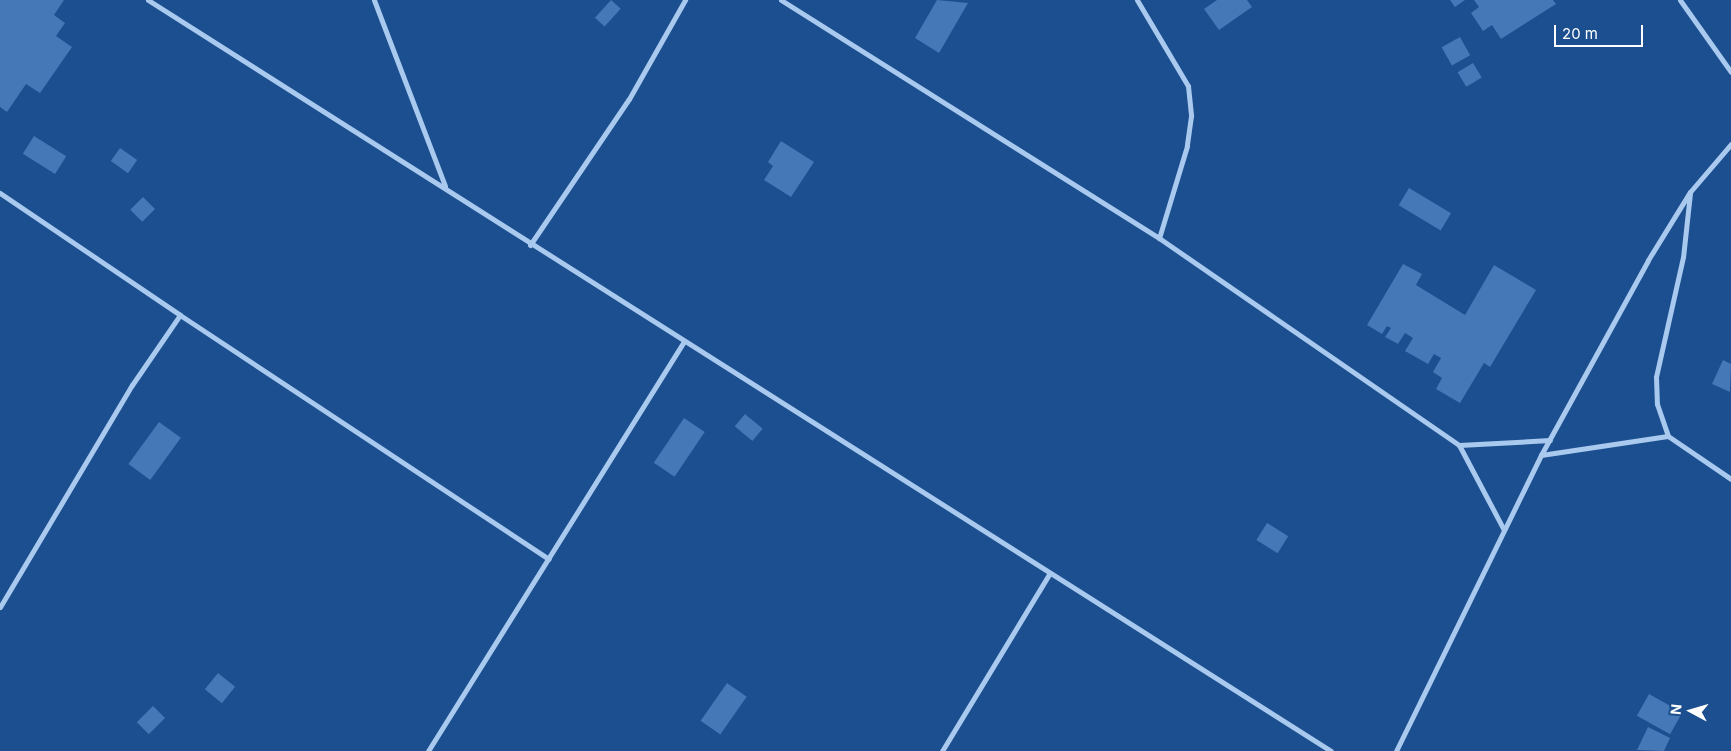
<!DOCTYPE html>
<html>
<head>
<meta charset="utf-8">
<style>
	body { margin:0 }
	#map { position:relative; width:1731px; height:751px; overflow:hidden; background:#1b4f8f; font-family:Inter,sans-serif }
	div>[style] { position:absolute }
	.building>* { inset:0; background:#4478b7; transform-origin:0 0 }
	.minor>* { height:5px; margin:-2.5px; padding:0 2.5px; transform-origin:2.5px; border-radius:2.5px; background:#a9c9ee }
	span { translate:-50% -50%; white-space:nowrap; text-align:center; line-height:1.15; -webkit-text-stroke:5px #1b4f8f; paint-order:stroke }
	.north { position:absolute; left:1666px; top:686px; width:50px; height:50px; -webkit-text-stroke:4px #1b4f8f; paint-order:stroke; rotate:276deg; font-size:14px; font-weight:700; line-height:20px; text-align:center; color:#fff }
	.north::after { content:''; display:block; margin:auto; width:18px; height:22px; background:#fff; clip-path:polygon(50% 0,100% 100%,50% 72%,0 100%) }
	.scale { position:absolute; left:1554px; top:25px; width:89px; height:22px; box-sizing:border-box; border:2px solid #fff; border-top:0; padding-left:6px; font-size:15px; line-height:18px; white-space:nowrap; color:#fff; -webkit-text-stroke:4px #1b4f8f; paint-order:stroke }
</style>
</head>
<body>
<div id="map">
	<div class="building">
		<div style="clip-path:polygon(0 0,64px 0,54px 15px,65px 23px,56px 36px,72px 47px,40px 93px,26px 84px,7px 112px,0 107px)"></div>
		<div style="left:611px;top:0;width:13px;height:24px;rotate:42deg"></div>
		<div style="clip-path:polygon(937px 0,968px 3px,939px 53px,915px 38px)"></div>
		<div style="clip-path:polygon(1217px 0,1247px 0,1252px 7px,1219px 30px,1204px 9px)"></div>
		<div style="clip-path:polygon(1450px 0,1465px 0,1455px 7px)"></div>
		<div style="clip-path:polygon(1474px 0,1553px 0,1556px 4px,1501px 39px,1492px 25px,1483px 31px,1471px 13px,1479px 7px)"></div>
		<div style="left:1460px;top:37px;width:21px;height:21px;rotate:61deg"></div>
		<div style="left:1473px;top:63px;width:17px;height:18px;rotate:59deg"></div>
		<div style="left:34px;top:136px;width:38px;height:21px;rotate:32deg"></div>
		<div style="clip-path:polygon(781px 141px,814px 162px,791px 197px,764px 180px,773px 166px,768px 162px)"></div>
		<div style="left:120px;top:148px;width:21px;height:16px;rotate:35deg"></div>
		<div style="left:1409px;top:188px;width:49px;height:20px;rotate:31deg"></div>
		<div style="left:143px;top:197px;width:17px;height:18px;rotate:45deg"></div>
		<div style="clip-path:polygon(1403px 264px,1422px 274px,1416px 285px,1465px 315px,1494px 265px,1536px 290px,1490px 367px,1484px 363px,1460px 403px,1436px 389px,1442px 378px,1433px 372px,1441px 358px,1434px 354px,1428px 364px,1405px 351px,1413px 338px,1405px 333px,1398px 344px,1385px 337px,1391px 328px,1387px 326px,1382px 334px,1367px 325px)"></div>
		<div style="clip-path:polygon(1723px 360px,1731px 364px,1730px 392px,1712px 384px)"></div>
		<div style="left:745px;top:414px;width:23px;height:16px;rotate:40deg"></div>
		<div style="left:684px;top:418px;width:25px;height:54px;rotate:34deg"></div>
		<div style="left:159px;top:422px;width:27px;height:52px;rotate:36deg"></div>
		<div style="left:1267px;top:523px;width:25px;height:20px;rotate:32deg"></div>
		<div style="left:218px;top:673px;width:22px;height:21px;rotate:39deg"></div>
		<div style="left:727px;top:683px;width:24px;height:46px;rotate:35deg"></div>
		<div style="left:1649px;top:694px;width:38px;height:25px;rotate:29deg"></div>
		<div style="left:153px;top:706px;width:17px;height:23px;rotate:45deg"></div>
		<div style="clip-path:polygon(1648px 727px,1670px 738px,1664px 751px,1637px 750px)"></div>
	</div>
	<div class="minor">
		<div style="left:148px;top:0;width:1401px;rotate:32.41deg"></div>
		<div style="left:374px;top:0;width:199px;rotate:69.1deg"></div>
		<div style="left:781px;top:0;width:447px;rotate:32.2deg"></div>
		<div style="left:1159px;top:238px;width:364px;rotate:34.6deg"></div>
		<div style="left:1459px;top:445px;width:96px;rotate:62.1deg"></div>
		<div style="left:1137px;top:0;width:100px;rotate:59.3deg"></div>
		<div style="left:1188px;top:86px;width:30px;rotate:84deg"></div>
		<div style="left:1191px;top:116px;width:30px;rotate:98deg"></div>
		<div style="left:1187px;top:146px;width:96px;rotate:106.9deg"></div>
		<div style="left:1680px;top:0;width:88px;rotate:54.7deg"></div>
		<div style="left:0;top:193px;width:217px;rotate:34.1deg"></div>
		<div style="left:1690px;top:193px;width:64px;rotate:96.2deg"></div>
		<div style="left:1683px;top:257px;width:123px;rotate:102.7deg"></div>
		<div style="left:1656px;top:377px;width:27px;rotate:88deg"></div>
		<div style="left:1657px;top:404px;width:34px;rotate:71deg"></div>
		<div style="left:1668px;top:436px;width:76px;rotate:34.3deg"></div>
		<div style="left:530px;top:245px;width:176px;rotate:-55.9deg"></div>
		<div style="left:629px;top:99px;width:114px;rotate:-60.5deg"></div>
		<div style="left:1459px;top:445px;width:91px;rotate:-3.1deg"></div>
		<div style="left:1541px;top:455px;width:128px;rotate:-8.5deg"></div>
		<div style="left:0;top:607px;width:258px;rotate:-59.3deg"></div>
		<div style="left:132px;top:385px;width:85px;rotate:-55.6deg"></div>
		<div style="left:180px;top:315px;width:442px;rotate:33.5deg"></div>
		<div style="left:428px;top:751px;width:483px;rotate:-58deg"></div>
		<div style="left:942px;top:751px;width:208px;rotate:-58.8deg"></div>
		<div style="left:1396px;top:751px;width:330px;rotate:-63.9deg"></div>
		<div style="left:1541px;top:455px;width:222px;rotate:-61.2deg"></div>
		<div style="left:1648px;top:260px;width:80px;rotate:-58.3deg"></div>
		<div style="left:1690px;top:192px;width:63px;rotate:-49.5deg"></div>
	</div>
	<div class="north">N</div>
	<div class="scale">20 m</div>
</div>
</body>
</html>
